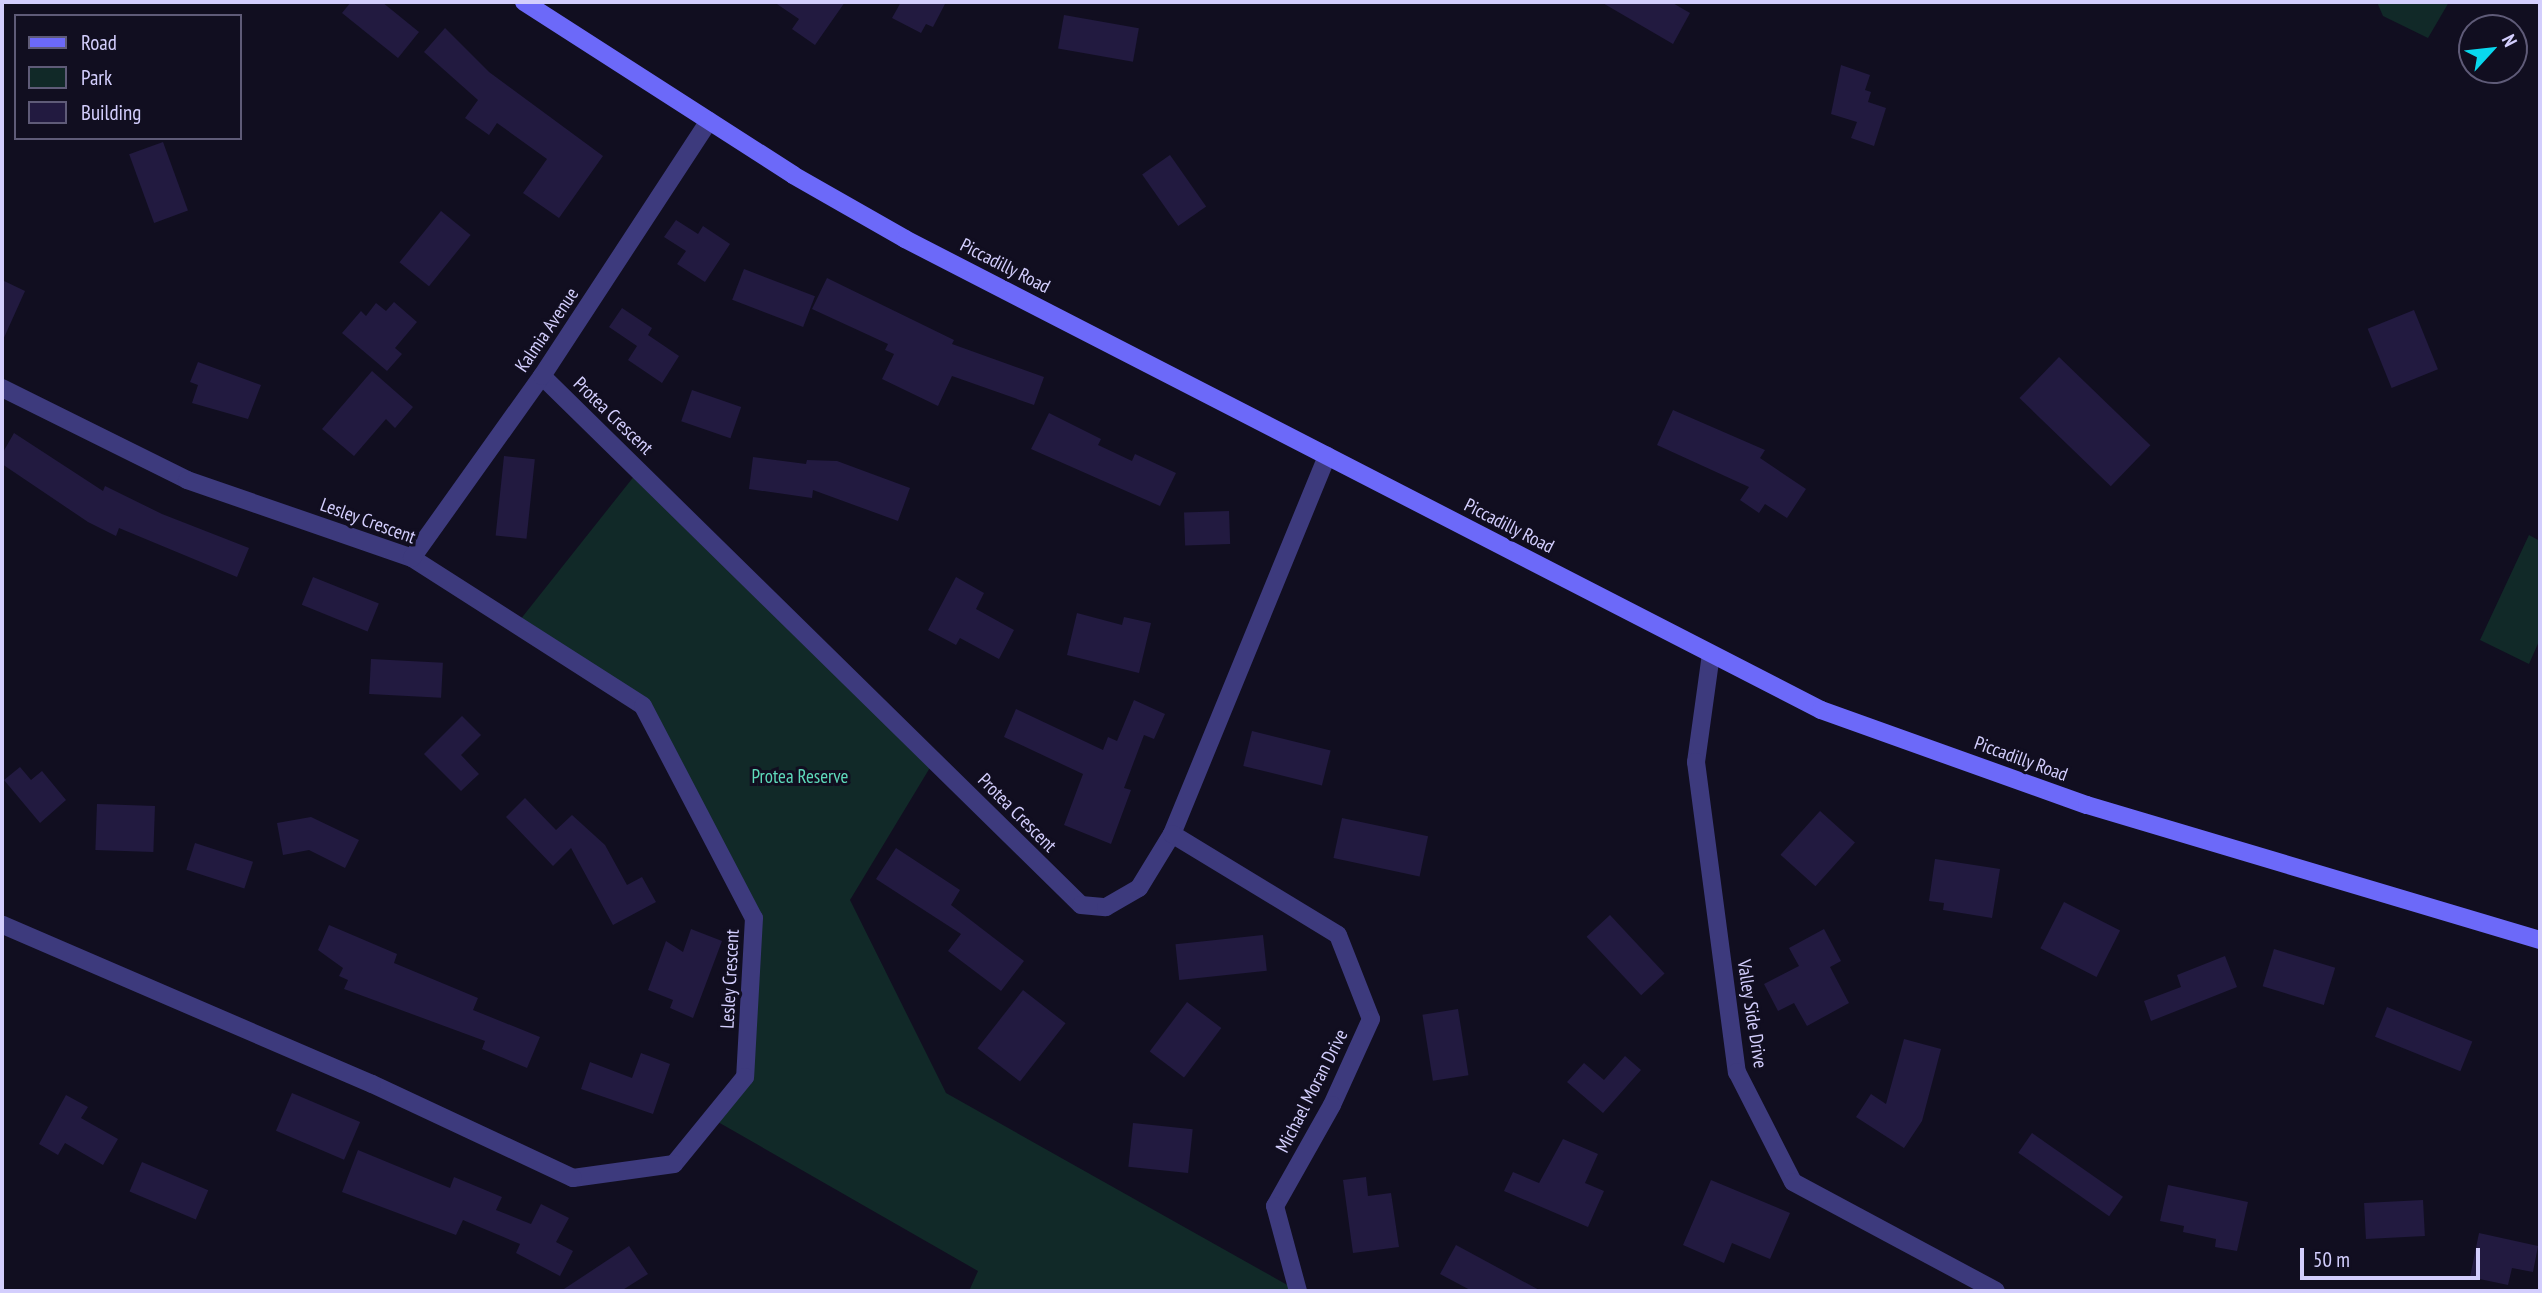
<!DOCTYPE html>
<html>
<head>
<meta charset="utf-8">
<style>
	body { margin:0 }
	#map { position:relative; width:2542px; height:1293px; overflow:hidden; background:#110e20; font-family:"PT Sans Narrow",sans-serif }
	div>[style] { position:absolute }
	.green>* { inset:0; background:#112928 }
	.building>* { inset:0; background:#221a40; transform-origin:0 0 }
	.street>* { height:18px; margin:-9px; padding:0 9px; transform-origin:9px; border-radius:9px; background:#3d3a7d }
	.secondary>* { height:18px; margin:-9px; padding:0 9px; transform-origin:9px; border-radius:9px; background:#6c69f9 }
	span { translate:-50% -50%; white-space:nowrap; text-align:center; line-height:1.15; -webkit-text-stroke:6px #110e20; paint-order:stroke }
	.street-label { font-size:19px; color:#d3cefd }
	.park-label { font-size:19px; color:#5edaba }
	.frame { position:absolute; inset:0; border:4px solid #d3cefd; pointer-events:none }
	.legend { position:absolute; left:14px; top:14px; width:228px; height:126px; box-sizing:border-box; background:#110e20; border:2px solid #5f5b78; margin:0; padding:9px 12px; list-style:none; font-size:21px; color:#d3cefd }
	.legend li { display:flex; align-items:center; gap:14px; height:35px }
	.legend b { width:35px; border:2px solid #5f5b78 }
	.north { position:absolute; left:2458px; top:14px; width:70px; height:70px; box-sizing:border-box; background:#110e20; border:2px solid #5f5b78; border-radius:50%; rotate:63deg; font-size:19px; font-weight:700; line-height:28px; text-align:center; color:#d3cefd }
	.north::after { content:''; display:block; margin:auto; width:24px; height:32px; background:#09d8ee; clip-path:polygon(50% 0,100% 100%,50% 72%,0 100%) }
	.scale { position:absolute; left:2300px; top:1248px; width:180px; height:32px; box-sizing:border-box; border:4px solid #d3cefd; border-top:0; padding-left:9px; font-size:21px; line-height:24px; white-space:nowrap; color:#d3cefd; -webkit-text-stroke:5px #110e20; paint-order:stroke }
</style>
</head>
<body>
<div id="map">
	<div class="green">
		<div style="clip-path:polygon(2377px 2px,2449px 2px,2428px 38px,2383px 16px)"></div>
		<div style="clip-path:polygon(639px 470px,934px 761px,850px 900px,946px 1093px,1298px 1291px,969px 1291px,978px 1271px,711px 1118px,745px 1077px,754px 918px,643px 707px,516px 625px)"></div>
		<div style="clip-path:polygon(2529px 535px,2540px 541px,2540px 639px,2529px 664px,2480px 640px)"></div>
	</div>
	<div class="building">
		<div style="clip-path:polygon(351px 2px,382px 2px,419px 32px,398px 58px,342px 13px)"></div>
		<div style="clip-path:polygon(774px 2px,845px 2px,815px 45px,792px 29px,799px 19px)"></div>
		<div style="clip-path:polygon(901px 2px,946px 2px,933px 27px,926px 24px,921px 33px,892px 18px)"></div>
		<div style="clip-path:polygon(1601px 2px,1671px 2px,1690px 13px,1673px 44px)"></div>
		<div style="left:1064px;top:15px;width:76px;height:34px;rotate:10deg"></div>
		<div style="clip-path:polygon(445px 28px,489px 72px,603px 156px,559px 218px,523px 193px,547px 159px,497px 123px,489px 135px,465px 118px,478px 100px,424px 52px)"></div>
		<div style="clip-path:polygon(1841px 65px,1870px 75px,1865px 90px,1871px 92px,1868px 102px,1886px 108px,1874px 146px,1851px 138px,1857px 122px,1831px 114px)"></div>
		<div style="left:163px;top:142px;width:73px;height:36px;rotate:70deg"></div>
		<div style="left:1170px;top:155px;width:63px;height:34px;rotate:55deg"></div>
		<div style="left:441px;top:211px;width:38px;height:66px;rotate:39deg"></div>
		<div style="clip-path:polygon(676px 220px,698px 234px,703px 226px,730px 244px,705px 282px,677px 264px,686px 251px,664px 237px)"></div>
		<div style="left:744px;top:269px;width:76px;height:33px;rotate:21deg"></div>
		<div style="clip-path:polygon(827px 278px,954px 340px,952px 344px,1044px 377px,1034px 405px,952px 376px,938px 406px,882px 379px,894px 354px,885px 350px,888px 344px,812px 309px)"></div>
		<div style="clip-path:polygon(2px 280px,25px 291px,2px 342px)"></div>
		<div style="clip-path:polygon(394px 302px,417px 322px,395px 348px,402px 354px,387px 371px,342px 333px,361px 311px,366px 316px,376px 303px,386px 311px)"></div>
		<div style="clip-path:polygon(622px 308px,652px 328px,648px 335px,679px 356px,662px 383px,628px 360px,637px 346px,609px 327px)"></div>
		<div style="left:2414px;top:310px;width:64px;height:50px;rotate:68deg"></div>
		<div style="left:2059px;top:357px;width:127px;height:57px;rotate:44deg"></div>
		<div style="clip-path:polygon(198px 362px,261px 385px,248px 419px,192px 403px,198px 385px,190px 382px)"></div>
		<div style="clip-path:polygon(372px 371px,413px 407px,395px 428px,386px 419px,354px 456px,322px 429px)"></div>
		<div style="left:692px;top:390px;width:52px;height:33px;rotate:19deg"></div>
		<div style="clip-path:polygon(1673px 410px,1765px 450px,1760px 458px,1806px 489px,1787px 518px,1765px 504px,1759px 513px,1740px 500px,1749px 487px,1657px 445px)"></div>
		<div style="clip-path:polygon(1049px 413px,1101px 439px,1098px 445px,1132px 461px,1135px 454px,1176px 473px,1160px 506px,1031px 449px)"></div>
		<div style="clip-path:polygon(14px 433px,103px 491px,105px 486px,162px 514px,249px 548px,237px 577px,119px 528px,116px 536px,88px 522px,2px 464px,2px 454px)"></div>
		<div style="left:504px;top:456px;width:31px;height:80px;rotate:6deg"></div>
		<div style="clip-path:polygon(753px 457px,806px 464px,807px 460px,837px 461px,910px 488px,898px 521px,813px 490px,812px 498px,749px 489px)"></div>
		<div style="left:1229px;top:511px;width:33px;height:45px;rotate:88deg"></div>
		<div style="left:313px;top:577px;width:71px;height:30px;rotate:22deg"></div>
		<div style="clip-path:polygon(956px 577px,984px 593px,976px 609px,1014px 630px,999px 659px,960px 638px,956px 645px,928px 630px)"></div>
		<div style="clip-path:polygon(1077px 613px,1122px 625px,1124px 617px,1151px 623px,1139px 673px,1067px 655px)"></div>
		<div style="left:371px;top:659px;width:72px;height:35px;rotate:3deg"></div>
		<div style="clip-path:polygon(1134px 700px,1165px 714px,1154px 739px,1144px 735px,1124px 788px,1131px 790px,1111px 844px,1064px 825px,1083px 774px,1004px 737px,1016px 709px,1103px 750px,1108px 737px,1117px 741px)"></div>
		<div style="clip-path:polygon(462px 716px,481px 735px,461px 755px,479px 774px,461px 791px,424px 754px)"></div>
		<div style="left:1252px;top:731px;width:81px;height:36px;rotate:14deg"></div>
		<div style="clip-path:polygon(20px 767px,31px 780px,42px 771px,66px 800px,40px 823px,4px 780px)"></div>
		<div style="clip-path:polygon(525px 798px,556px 830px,572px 815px,605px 845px,627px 885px,642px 877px,656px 902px,613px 925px,571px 848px,553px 866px,506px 817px)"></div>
		<div style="left:97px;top:804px;width:58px;height:46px;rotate:2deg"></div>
		<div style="left:1820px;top:811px;width:47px;height:59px;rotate:42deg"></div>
		<div style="clip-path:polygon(311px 817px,359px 840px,345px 868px,309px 850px,283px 855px,277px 823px)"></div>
		<div style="left:1342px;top:818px;width:88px;height:41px;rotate:12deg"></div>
		<div style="left:195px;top:843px;width:61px;height:28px;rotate:18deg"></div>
		<div style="clip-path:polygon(896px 848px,960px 890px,951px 905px,1024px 961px,1001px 991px,948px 951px,961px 934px,876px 879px)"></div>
		<div style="clip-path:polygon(1935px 859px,2000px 869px,1992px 918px,1943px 910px,1944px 903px,1929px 901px)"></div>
		<div style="left:2064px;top:902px;width:63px;height:52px;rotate:27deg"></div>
		<div style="left:1610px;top:915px;width:80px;height:32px;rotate:47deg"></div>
		<div style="clip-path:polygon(329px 925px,397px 954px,394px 963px,478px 998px,473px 1010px,540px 1037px,527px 1068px,482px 1049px,485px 1041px,344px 989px,348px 980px,339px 976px,343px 968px,318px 950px)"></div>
		<div style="clip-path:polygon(691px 929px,722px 941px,693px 1018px,670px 1008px,673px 1000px,648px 990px,666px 941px,683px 952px)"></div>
		<div style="clip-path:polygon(1824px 929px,1841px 961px,1830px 967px,1849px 1003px,1807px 1026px,1794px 1003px,1778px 1011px,1764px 984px,1799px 966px,1789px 948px)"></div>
		<div style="left:1263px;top:935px;width:36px;height:88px;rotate:84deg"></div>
		<div style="left:2274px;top:949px;width:64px;height:39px;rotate:17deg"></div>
		<div style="clip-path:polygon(2225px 956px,2237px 987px,2151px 1021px,2144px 1001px,2181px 987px,2177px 975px)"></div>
		<div style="left:1023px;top:990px;width:54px;height:74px;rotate:38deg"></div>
		<div style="left:1187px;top:1002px;width:43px;height:62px;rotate:37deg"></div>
		<div style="left:2387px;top:1007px;width:92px;height:32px;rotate:22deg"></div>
		<div style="left:1458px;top:1009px;width:67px;height:36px;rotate:81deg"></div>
		<div style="clip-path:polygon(1904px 1039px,1941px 1049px,1922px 1121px,1904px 1148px,1856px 1117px,1871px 1094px,1886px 1104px)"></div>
		<div style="clip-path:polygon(641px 1053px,670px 1064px,653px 1114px,581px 1089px,590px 1062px,632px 1078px)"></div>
		<div style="clip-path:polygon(1625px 1056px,1641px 1070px,1603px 1113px,1567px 1082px,1584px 1063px,1604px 1080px)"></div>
		<div style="left:292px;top:1093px;width:74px;height:41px;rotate:23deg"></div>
		<div style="clip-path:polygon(66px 1095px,88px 1107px,81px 1118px,118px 1139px,103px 1165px,65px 1143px,58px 1155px,39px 1144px)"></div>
		<div style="left:1133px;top:1123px;width:60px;height:44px;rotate:6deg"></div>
		<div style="left:2032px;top:1133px;width:111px;height:24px;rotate:35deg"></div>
		<div style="clip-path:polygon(1563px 1139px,1598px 1154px,1585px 1183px,1604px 1191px,1588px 1227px,1504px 1191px,1513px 1172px,1539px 1183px)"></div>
		<div style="clip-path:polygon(358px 1150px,450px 1188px,454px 1177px,502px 1197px,496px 1210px,531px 1224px,541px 1204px,569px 1218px,556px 1242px,573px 1251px,560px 1276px,516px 1253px,520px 1244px,463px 1220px,456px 1235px,342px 1192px)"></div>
		<div style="left:142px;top:1162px;width:72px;height:32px;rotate:23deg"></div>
		<div style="clip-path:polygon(1366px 1177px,1368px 1196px,1391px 1193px,1399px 1247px,1353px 1253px,1343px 1180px)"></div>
		<div style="clip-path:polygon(1711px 1180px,1790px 1213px,1770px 1259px,1732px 1243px,1724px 1263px,1683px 1245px)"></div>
		<div style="clip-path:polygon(2168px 1185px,2248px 1202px,2237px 1251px,2215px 1247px,2216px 1239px,2183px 1232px,2184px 1226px,2160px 1221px)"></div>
		<div style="left:2423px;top:1200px;width:36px;height:59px;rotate:87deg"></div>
		<div style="clip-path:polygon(2479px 1233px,2538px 1246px,2533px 1272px,2512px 1268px,2508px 1285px,2470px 1277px)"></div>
		<div style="clip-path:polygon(1456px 1245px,1541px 1291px,1472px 1291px,1440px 1274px)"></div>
		<div style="clip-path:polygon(629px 1246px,648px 1274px,621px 1291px,561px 1291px)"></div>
	</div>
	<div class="street">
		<div style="left:542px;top:376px;width:755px;rotate:44.46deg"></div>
		<div style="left:1081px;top:905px;width:25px;rotate:5deg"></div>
		<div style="left:1106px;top:907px;width:38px;rotate:-30deg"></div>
		<div style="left:1139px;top:888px;width:63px;rotate:-58.6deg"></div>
		<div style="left:1172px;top:834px;width:409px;rotate:-67.7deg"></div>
		<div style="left:2px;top:388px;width:207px;rotate:26.4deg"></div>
		<div style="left:187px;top:480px;width:238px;rotate:19.1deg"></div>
		<div style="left:412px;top:558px;width:274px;rotate:32.6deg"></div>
		<div style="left:643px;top:706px;width:239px;rotate:62.4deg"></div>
		<div style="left:754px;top:918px;width:159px;rotate:93.2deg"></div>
		<div style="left:745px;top:1077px;width:112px;rotate:129.2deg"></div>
		<div style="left:674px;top:1164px;width:102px;rotate:172.1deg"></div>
		<div style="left:573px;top:1178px;width:222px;rotate:-154.9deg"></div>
		<div style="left:372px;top:1084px;width:403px;rotate:-156.7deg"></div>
		<div style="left:412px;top:558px;width:224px;rotate:-54.5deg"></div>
		<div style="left:542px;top:376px;width:305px;rotate:-56.8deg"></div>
		<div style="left:1711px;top:654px;width:109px;rotate:97.9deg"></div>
		<div style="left:1696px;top:762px;width:313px;rotate:82.5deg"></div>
		<div style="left:1737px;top:1072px;width:123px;rotate:63deg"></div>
		<div style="left:1793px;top:1182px;width:230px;rotate:28.2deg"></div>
		<div style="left:1172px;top:834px;width:194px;rotate:31.3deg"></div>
		<div style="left:1338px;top:935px;width:90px;rotate:68.6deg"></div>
		<div style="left:1371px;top:1019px;width:94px;rotate:114.4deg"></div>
		<div style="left:1332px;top:1105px;width:116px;rotate:119.4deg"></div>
		<div style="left:1275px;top:1206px;width:88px;rotate:74.9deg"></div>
	</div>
	<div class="secondary">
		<div style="left:524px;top:2px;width:320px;rotate:32.7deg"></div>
		<div style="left:793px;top:175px;width:129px;rotate:29.7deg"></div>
		<div style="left:905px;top:239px;width:1030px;rotate:27.21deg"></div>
		<div style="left:1821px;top:710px;width:282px;rotate:19.7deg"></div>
		<div style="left:2087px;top:805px;width:473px;rotate:16.6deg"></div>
	</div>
	<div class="street-label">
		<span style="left:1005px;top:266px;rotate:27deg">Piccadilly Road</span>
		<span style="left:547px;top:330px;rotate:-56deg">Kalmia Avenue</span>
		<span style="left:613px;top:416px;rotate:44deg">Protea Crescent</span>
		<span style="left:368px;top:521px;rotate:20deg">Lesley Crescent</span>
		<span style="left:1509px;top:526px;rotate:27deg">Piccadilly Road</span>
		<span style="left:2021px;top:759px;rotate:20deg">Piccadilly Road</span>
		<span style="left:1017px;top:813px;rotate:45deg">Protea Crescent</span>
		<span style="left:730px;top:979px;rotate:-87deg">Lesley Crescent</span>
		<span style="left:1752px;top:1014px;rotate:81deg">Valley Side Drive</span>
		<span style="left:1312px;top:1091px;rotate:-63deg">Michael Moran Drive</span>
	</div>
	<div class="park-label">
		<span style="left:800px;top:777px">Protea Reserve</span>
	</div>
	<div class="frame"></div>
	<ul class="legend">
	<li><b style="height:9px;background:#6c69f9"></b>Road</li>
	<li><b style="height:19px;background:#112928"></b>Park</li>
	<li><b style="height:19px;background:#221a40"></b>Building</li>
	</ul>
	<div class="north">N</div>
	<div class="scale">50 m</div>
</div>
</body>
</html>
